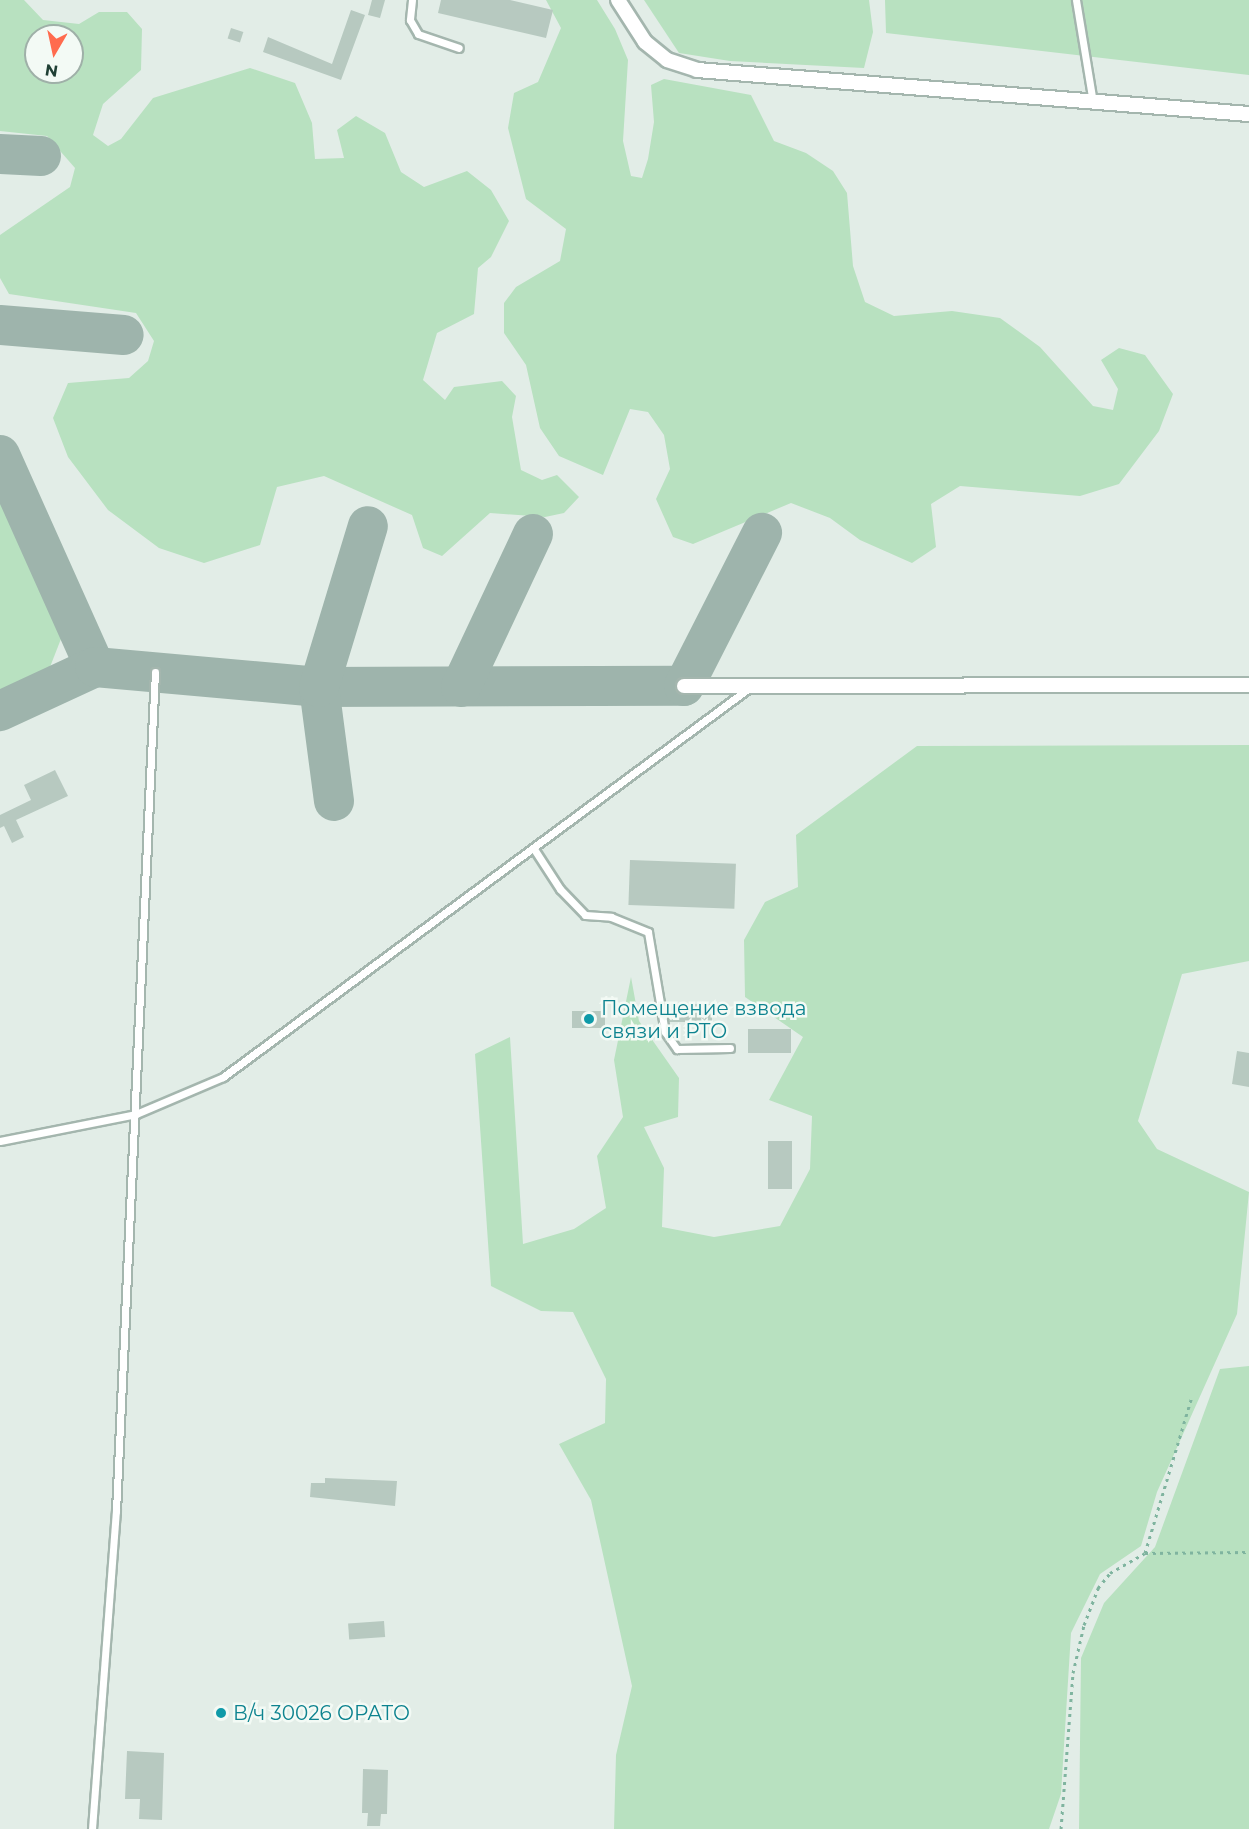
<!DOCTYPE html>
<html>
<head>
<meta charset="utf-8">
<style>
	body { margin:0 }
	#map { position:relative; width:1249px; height:1829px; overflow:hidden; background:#e2ede7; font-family:Montserrat,sans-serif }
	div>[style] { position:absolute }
	.green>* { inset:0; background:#b8e1c0 }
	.taxiway>* { height:40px; margin:-20px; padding:0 20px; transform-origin:20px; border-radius:20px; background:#9eb4ac }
	.building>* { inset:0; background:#b7c9c0; transform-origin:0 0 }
	.path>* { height:3px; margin-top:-1.5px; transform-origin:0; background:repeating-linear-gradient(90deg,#7fb49f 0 3px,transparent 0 7.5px) }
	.roads { filter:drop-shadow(2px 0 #a4b6ae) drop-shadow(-2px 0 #a4b6ae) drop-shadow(0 2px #a4b6ae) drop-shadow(0 -2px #a4b6ae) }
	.service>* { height:7px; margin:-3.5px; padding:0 3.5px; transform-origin:3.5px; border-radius:3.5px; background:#fff }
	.minor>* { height:14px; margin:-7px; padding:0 7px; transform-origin:7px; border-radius:7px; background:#fff }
	.dots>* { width:16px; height:16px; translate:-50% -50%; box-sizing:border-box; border:3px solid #f3faf5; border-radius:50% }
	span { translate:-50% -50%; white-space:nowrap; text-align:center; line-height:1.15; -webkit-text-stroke:5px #f3faf5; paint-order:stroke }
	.culture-label { font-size:20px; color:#0d838f }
	.left { translate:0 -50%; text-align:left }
	.north { position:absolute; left:24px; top:24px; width:60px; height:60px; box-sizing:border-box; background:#f3faf5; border:2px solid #9fb0a8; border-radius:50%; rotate:189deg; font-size:16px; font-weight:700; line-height:24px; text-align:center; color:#204035 }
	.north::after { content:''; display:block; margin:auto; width:21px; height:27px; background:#ff6b4e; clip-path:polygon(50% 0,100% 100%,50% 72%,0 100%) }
</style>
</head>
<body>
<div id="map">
	<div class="green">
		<div style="clip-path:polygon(evenodd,0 0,24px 0,43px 20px,79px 24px,99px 12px,127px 12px,142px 29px,141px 70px,103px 104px,93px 135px,108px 146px,121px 139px,153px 98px,250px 68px,295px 83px,312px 123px,315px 159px,344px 158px,337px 130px,356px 116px,385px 133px,401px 172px,424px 187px,467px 171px,491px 190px,509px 221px,491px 257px,478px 268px,474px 314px,437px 333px,423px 380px,445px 400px,454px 387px,502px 381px,516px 396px,512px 417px,521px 470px,542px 480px,557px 475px,579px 497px,564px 513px,545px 517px,490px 513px,442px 556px,423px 548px,412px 515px,324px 476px,277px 487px,260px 545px,204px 563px,159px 548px,108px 510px,68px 457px,53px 418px,68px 383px,129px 378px,148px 361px,154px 341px,136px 313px,9px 294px,0 278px,0 235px,70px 187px,75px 168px,47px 136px,0 131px,0 0,36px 36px,72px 36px,72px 72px,36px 72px,36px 36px)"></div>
		<div style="clip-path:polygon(546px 0,597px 0,615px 29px,628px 60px,623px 141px,631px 176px,642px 178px,648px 159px,654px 122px,651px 85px,664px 79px,751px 95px,774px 141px,806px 153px,833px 171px,847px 193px,853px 266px,865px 302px,894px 316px,952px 311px,1000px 318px,1040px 347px,1093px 406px,1113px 410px,1118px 389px,1101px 360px,1119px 348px,1145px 355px,1173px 394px,1159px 431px,1119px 484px,1080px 496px,960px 486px,931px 504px,936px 547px,912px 563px,860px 540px,830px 518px,791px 503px,693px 544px,673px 537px,656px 499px,670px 469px,664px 435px,648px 412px,630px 409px,603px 475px,559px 456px,540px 428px,526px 365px,504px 333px,504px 303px,516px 287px,560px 261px,566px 229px,526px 199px,508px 128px,514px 93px,538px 82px,561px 28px)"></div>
		<div style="clip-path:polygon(644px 0,869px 0,873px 32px,864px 68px,730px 61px,679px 53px)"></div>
		<div style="clip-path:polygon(885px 0,1249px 0,1249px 75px,886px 33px)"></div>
		<div style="clip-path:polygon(0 482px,66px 626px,50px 667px,0 690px)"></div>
		<div style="clip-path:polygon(1249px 745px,1249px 961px,1182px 974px,1138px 1121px,1157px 1149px,1249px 1192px,1237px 1314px,1157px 1492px,1141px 1546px,1100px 1574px,1071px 1633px,1061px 1794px,1049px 1829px,614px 1829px,616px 1755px,632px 1686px,591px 1500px,559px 1444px,605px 1423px,606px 1379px,573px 1312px,541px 1311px,491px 1286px,475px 1054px,510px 1037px,523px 1244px,574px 1229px,606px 1208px,597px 1156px,623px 1117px,614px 1060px,631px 977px,639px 1021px,679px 1078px,678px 1117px,644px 1127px,664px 1168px,662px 1227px,714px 1237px,780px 1226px,810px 1169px,812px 1116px,769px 1100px,803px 1037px,745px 997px,744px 940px,765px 902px,798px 887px,796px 835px,917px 746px)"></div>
		<div style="clip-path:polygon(1249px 1366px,1249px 1829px,1079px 1829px,1081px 1658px,1104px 1603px,1155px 1547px,1220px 1369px)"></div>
	</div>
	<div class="taxiway">
		<div style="left:0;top:154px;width:41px;rotate:2.8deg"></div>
		<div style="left:0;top:325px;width:124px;rotate:4.6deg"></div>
		<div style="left:0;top:455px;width:232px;rotate:65.9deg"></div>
		<div style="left:95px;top:667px;width:105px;rotate:155.1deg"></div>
		<div style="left:95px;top:667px;width:225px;rotate:5.1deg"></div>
		<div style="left:319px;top:687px;width:365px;rotate:-0.2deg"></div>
		<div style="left:684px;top:686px;width:172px;rotate:-63deg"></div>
		<div style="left:461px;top:687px;width:169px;rotate:-64.8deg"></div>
		<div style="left:334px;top:801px;width:115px;rotate:-97.5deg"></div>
		<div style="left:319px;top:687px;width:168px;rotate:-73.1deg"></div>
	</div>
	<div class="building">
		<div style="clip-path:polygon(372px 0,385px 0,380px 18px,368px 15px)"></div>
		<div style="clip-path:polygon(441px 0,510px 0,553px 10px,546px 38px,438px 13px)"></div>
		<div style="clip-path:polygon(351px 10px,365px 15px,341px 80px,263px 52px,268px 37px,332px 64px)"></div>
		<div style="left:231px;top:28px;width:13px;height:11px;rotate:18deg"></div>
		<div style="clip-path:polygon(55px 770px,68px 796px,16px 820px,24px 837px,12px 843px,4px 826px,0 828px,0 815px,31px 800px,24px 785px)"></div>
		<div style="left:630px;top:860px;width:106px;height:45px;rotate:2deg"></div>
		<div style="left:712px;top:1004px;width:18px;height:46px;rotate:90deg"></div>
		<div style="left:605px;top:1011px;width:17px;height:33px;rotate:90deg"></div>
		<div style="left:791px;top:1029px;width:24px;height:43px;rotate:90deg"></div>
		<div style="clip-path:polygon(1237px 1051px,1249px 1053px,1249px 1087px,1232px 1084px)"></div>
		<div style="left:768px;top:1141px;width:24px;height:48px"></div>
		<div style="clip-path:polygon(325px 1478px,397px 1481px,395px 1506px,310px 1497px,311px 1483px,325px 1483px)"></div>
		<div style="left:384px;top:1621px;width:16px;height:36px;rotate:86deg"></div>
		<div style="clip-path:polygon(127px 1751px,164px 1753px,162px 1820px,139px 1819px,140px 1799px,125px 1799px)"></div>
		<div style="clip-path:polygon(363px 1769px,388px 1770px,387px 1814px,381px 1814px,380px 1826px,367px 1826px,368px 1813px,362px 1813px)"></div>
	</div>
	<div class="path">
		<div style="left:1145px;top:1553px;width:104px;rotate:-0.6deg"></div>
		<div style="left:1061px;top:1829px;width:156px;rotate:-85.6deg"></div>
		<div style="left:1073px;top:1673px;width:49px;rotate:-77.1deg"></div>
		<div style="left:1084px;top:1625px;width:40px;rotate:-69deg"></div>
		<div style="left:1098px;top:1588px;width:19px;rotate:-51deg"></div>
		<div style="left:1110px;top:1573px;width:40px;rotate:-29.7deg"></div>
		<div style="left:1145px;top:1553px;width:164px;rotate:-73.3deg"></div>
	</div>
	<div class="roads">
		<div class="service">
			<div style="left:412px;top:0;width:20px;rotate:96deg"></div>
			<div style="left:410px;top:20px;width:16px;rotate:60deg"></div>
			<div style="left:418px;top:34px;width:43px;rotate:18.9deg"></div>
			<div style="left:1076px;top:0;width:104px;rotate:80.6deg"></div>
			<div style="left:534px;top:849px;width:48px;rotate:57deg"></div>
			<div style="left:560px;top:889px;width:36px;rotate:46deg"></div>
			<div style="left:585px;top:915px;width:26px;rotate:4deg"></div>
			<div style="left:611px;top:917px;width:40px;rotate:22deg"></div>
			<div style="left:648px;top:932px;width:101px;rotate:80.4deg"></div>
			<div style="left:665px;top:1032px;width:21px;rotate:55deg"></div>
			<div style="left:677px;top:1049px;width:53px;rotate:-1.1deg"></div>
			<div style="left:0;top:1141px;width:139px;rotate:-11.2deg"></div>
			<div style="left:136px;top:1114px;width:95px;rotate:-23deg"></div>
			<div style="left:223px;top:1077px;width:654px;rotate:-36.48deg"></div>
			<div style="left:92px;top:1829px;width:319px;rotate:-85.7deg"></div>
			<div style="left:116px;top:1511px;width:840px;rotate:-87.34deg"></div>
		</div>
		<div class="minor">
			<div style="left:618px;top:0;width:50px;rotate:57.3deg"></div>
			<div style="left:645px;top:42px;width:28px;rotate:39deg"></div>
			<div style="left:667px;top:60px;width:32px;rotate:18deg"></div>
			<div style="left:697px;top:70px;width:554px;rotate:4.56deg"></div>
			<div style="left:684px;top:686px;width:565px;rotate:-0.1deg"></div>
		</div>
	</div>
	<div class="dots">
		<div style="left:589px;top:1019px;background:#0f9aa8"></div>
		<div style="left:221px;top:1713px;background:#0f9aa8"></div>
	</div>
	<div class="culture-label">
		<span class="left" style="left:601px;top:1020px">Помещение взвода<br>связи и РТО</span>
		<span class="left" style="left:233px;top:1713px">В/ч 30026 ОРАТО</span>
	</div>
	<div class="north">N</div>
</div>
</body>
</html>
